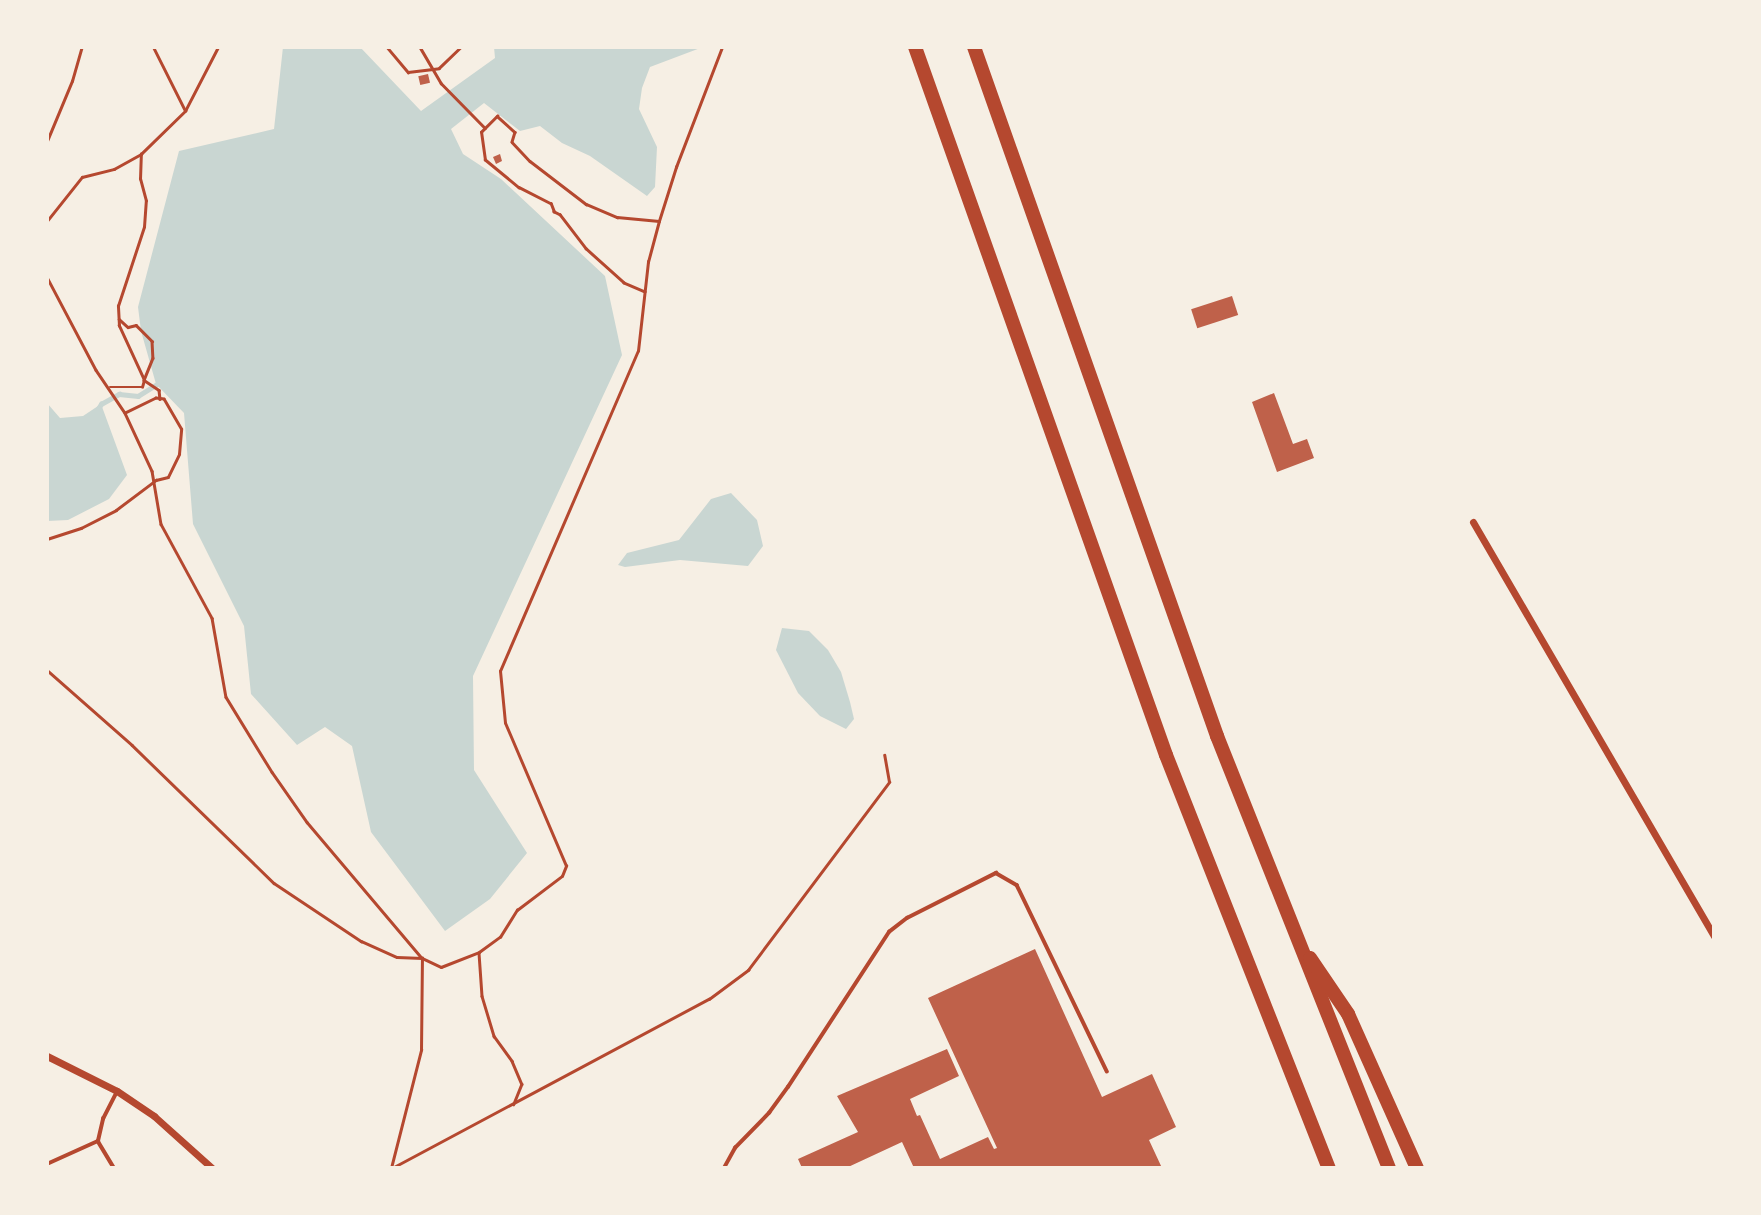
<!DOCTYPE html>
<html>
<head>
<meta charset="utf-8">
<style>
	body { margin:0 }
	#map { position:relative; width:1761px; height:1215px; overflow:hidden; background:#f6efe4; font-family:"PT Sans",sans-serif }
	div>[style] { position:absolute }
	.water>* { inset:0; background:#c9d6d2 }
	.stream>* { height:4.5px; margin:-2.25px; padding:0 2.25px; transform-origin:2.25px; border-radius:2.25px; background:#c9d6d2 }
	.building>* { inset:0; background:#bf614a; transform-origin:0 0 }
	.path>* { height:2.5px; margin:-1.25px; padding:0 1.25px; transform-origin:1.25px; border-radius:1.25px; background:#b5482f }
	.service>* { height:3.5px; margin:-1.75px; padding:0 1.75px; transform-origin:1.75px; border-radius:1.75px; background:#b5482f }
	.minor>* { height:7px; margin:-3.5px; padding:0 3.5px; transform-origin:3.5px; border-radius:3.5px; background:#b5482f }
	.motorway>* { height:14px; margin:-7px; padding:0 7px; transform-origin:7px; border-radius:7px; background:#b5482f }
	span { translate:-50% -50%; white-space:nowrap; text-align:center; line-height:1.15; -webkit-text-stroke:7px #f6efe4; paint-order:stroke }
	.frame { position:absolute; inset:0; border:49px solid #f6efe4; pointer-events:none }
</style>
</head>
<body>
<div id="map">
	<div class="water">
		<div style="clip-path:polygon(283px 47px,360px 47px,421px 111px,495px 58px,494px 47px,703px 47px,650px 67px,642px 88px,639px 109px,657px 147px,655px 187px,647px 196px,590px 156px,562px 143px,540px 126px,520px 131px,484px 103px,451px 129px,463px 154px,501px 179px,605px 276px,622px 355px,473px 676px,474px 770px,527px 853px,490px 899px,445px 931px,371px 832px,352px 746px,325px 727px,297px 745px,251px 694px,244px 626px,193px 524px,184px 413px,156px 384px,141px 331px,138px 307px,179px 151px,274px 129px)"></div>
		<div style="clip-path:polygon(47px 403px,60px 418px,83px 416px,101px 404px,127px 475px,109px 499px,68px 520px,47px 521px)"></div>
		<div style="clip-path:polygon(731px 493px,757px 520px,763px 546px,748px 566px,680px 560px,625px 567px,618px 565px,627px 553px,679px 540px,711px 499px)"></div>
		<div style="clip-path:polygon(782px 628px,809px 631px,828px 650px,841px 672px,850px 702px,854px 719px,846px 729px,820px 716px,798px 693px,776px 650px)"></div>
	</div>
	<div class="stream">
		<div style="left:98px;top:409px;width:6px;rotate:-59deg"></div>
		<div style="left:101px;top:404px;width:21px;rotate:-29deg"></div>
		<div style="left:119px;top:394px;width:19px;rotate:6deg"></div>
		<div style="left:138px;top:396px;width:26px;rotate:-32deg"></div>
	</div>
	<div class="building">
		<div style="left:428px;top:74px;width:9px;height:10px;rotate:77deg"></div>
		<div style="clip-path:polygon(500px 154px,502px 161px,496px 164px,493px 157px)"></div>
		<div style="left:1232px;top:296px;width:20px;height:43px;rotate:72deg"></div>
		<div style="clip-path:polygon(1274px 393px,1293px 444px,1307px 439px,1314px 458px,1277px 472px,1252px 402px)"></div>
		<div style="clip-path:polygon(1035px 949px,1102px 1097px,1152px 1074px,1176px 1127px,1149px 1140px,1162px 1168px,914px 1168px,902px 1142px,846px 1168px,802px 1168px,798px 1159px,858px 1132px,837px 1096px,947px 1049px,959px 1076px,910px 1099px,917px 1116px,920px 1115px,940px 1159px,988px 1137px,994px 1149px,997px 1148px,928px 998px)"></div>
	</div>
	<div class="path">
		<div style="left:387px;top:47px;width:33px;rotate:50deg"></div>
		<div style="left:408px;top:72px;width:31px;rotate:-7deg"></div>
		<div style="left:439px;top:68px;width:30px;rotate:-44deg"></div>
		<div style="left:420px;top:47px;width:42px;rotate:59.7deg"></div>
		<div style="left:441px;top:83px;width:63px;rotate:45.6deg"></div>
		<div style="left:185px;top:111px;width:72px;rotate:-62.7deg"></div>
		<div style="left:47px;top:141px;width:65px;rotate:-67.4deg"></div>
		<div style="left:72px;top:81px;width:35px;rotate:-74deg"></div>
		<div style="left:47px;top:221px;width:56px;rotate:-51.5deg"></div>
		<div style="left:82px;top:177px;width:33px;rotate:-14deg"></div>
		<div style="left:114px;top:169px;width:31px;rotate:-29deg"></div>
		<div style="left:141px;top:154px;width:62px;rotate:-44.3deg"></div>
		<div style="left:185px;top:111px;width:72px;rotate:-116.6deg"></div>
		<div style="left:47px;top:277px;width:105px;rotate:62.2deg"></div>
		<div style="left:96px;top:370px;width:52px;rotate:56deg"></div>
		<div style="left:125px;top:413px;width:64px;rotate:65deg"></div>
		<div style="left:152px;top:471px;width:54px;rotate:80.4deg"></div>
		<div style="left:161px;top:524px;width:107px;rotate:61.5deg"></div>
		<div style="left:212px;top:618px;width:80px;rotate:80deg"></div>
		<div style="left:226px;top:697px;width:88px;rotate:58.5deg"></div>
		<div style="left:272px;top:772px;width:61px;rotate:55deg"></div>
		<div style="left:307px;top:822px;width:177px;rotate:49.8deg"></div>
		<div style="left:645px;top:292px;width:23px;rotate:-157deg"></div>
		<div style="left:624px;top:283px;width:51px;rotate:-138.2deg"></div>
		<div style="left:586px;top:249px;width:43px;rotate:-127.4deg"></div>
		<div style="left:560px;top:215px;width:7px;rotate:-153deg"></div>
		<div style="left:554px;top:212px;width:9px;rotate:-111deg"></div>
		<div style="left:551px;top:204px;width:36px;rotate:-153deg"></div>
		<div style="left:519px;top:188px;width:44px;rotate:-140.5deg"></div>
		<div style="left:485px;top:160px;width:28px;rotate:-98deg"></div>
		<div style="left:481px;top:132px;width:23px;rotate:-45deg"></div>
		<div style="left:497px;top:116px;width:24px;rotate:42deg"></div>
		<div style="left:515px;top:132px;width:10px;rotate:107deg"></div>
		<div style="left:512px;top:142px;width:26px;rotate:47deg"></div>
		<div style="left:530px;top:161px;width:71px;rotate:37.5deg"></div>
		<div style="left:586px;top:204px;width:34px;rotate:23deg"></div>
		<div style="left:617px;top:217px;width:42px;rotate:5.4deg"></div>
		<div style="left:119px;top:319px;width:12px;rotate:42deg"></div>
		<div style="left:128px;top:327px;width:8px;rotate:-14deg"></div>
		<div style="left:136px;top:325px;width:23px;rotate:45deg"></div>
		<div style="left:152px;top:341px;width:17px;rotate:87deg"></div>
		<div style="left:153px;top:358px;width:24px;rotate:112deg"></div>
		<div style="left:144px;top:380px;width:18px;rotate:34deg"></div>
		<div style="left:159px;top:390px;width:9px;rotate:84deg"></div>
		<div style="left:110px;top:387px;width:32px"></div>
		<div style="left:142px;top:387px;width:7px;rotate:-74deg"></div>
		<div style="left:144px;top:380px;width:60px;rotate:-114.8deg"></div>
		<div style="left:119px;top:326px;width:20px;rotate:-93deg"></div>
		<div style="left:118px;top:306px;width:83px;rotate:-71.8deg"></div>
		<div style="left:144px;top:227px;width:26px;rotate:-86deg"></div>
		<div style="left:146px;top:201px;width:23px;rotate:-105deg"></div>
		<div style="left:140px;top:179px;width:25px;rotate:-88deg"></div>
		<div style="left:47px;top:539px;width:36px;rotate:-18deg"></div>
		<div style="left:81px;top:528px;width:39px;rotate:-27deg"></div>
		<div style="left:116px;top:510px;width:50px;rotate:-36.9deg"></div>
		<div style="left:156px;top:480px;width:12px;rotate:-14deg"></div>
		<div style="left:168px;top:477px;width:25px;rotate:-64deg"></div>
		<div style="left:179px;top:454px;width:25px;rotate:-85deg"></div>
		<div style="left:181px;top:429px;width:34px;rotate:-120deg"></div>
		<div style="left:164px;top:399px;width:8px;rotate:-173deg"></div>
		<div style="left:156px;top:398px;width:34px;rotate:154deg"></div>
		<div style="left:47px;top:670px;width:113px;rotate:41.4deg"></div>
		<div style="left:132px;top:745px;width:198px;rotate:44.2deg"></div>
		<div style="left:274px;top:883px;width:105px;rotate:33.7deg"></div>
		<div style="left:361px;top:941px;width:39px;rotate:24deg"></div>
		<div style="left:397px;top:957px;width:25px;rotate:2deg"></div>
		<div style="left:479px;top:953px;width:43px;rotate:86deg"></div>
		<div style="left:482px;top:996px;width:42px;rotate:73.3deg"></div>
		<div style="left:494px;top:1036px;width:31px;rotate:54deg"></div>
		<div style="left:512px;top:1061px;width:25px;rotate:67deg"></div>
		<div style="left:522px;top:1084px;width:22px;rotate:112deg"></div>
		<div style="left:391px;top:1168px;width:122px;rotate:-75.7deg"></div>
		<div style="left:421px;top:1050px;width:92px;rotate:-89.4deg"></div>
		<div style="left:422px;top:958px;width:21px;rotate:25deg"></div>
		<div style="left:441px;top:967px;width:41px;rotate:-21.5deg"></div>
		<div style="left:479px;top:952px;width:26px;rotate:-36deg"></div>
		<div style="left:500px;top:937px;width:32px;rotate:-58deg"></div>
		<div style="left:517px;top:910px;width:56px;rotate:-37.1deg"></div>
		<div style="left:562px;top:876px;width:11px;rotate:-68deg"></div>
		<div style="left:566px;top:866px;width:155px;rotate:-113.1deg"></div>
		<div style="left:505px;top:723px;width:52px;rotate:-95.5deg"></div>
		<div style="left:500px;top:671px;width:348px;rotate:-66.7deg"></div>
		<div style="left:638px;top:351px;width:90px;rotate:-83.6deg"></div>
		<div style="left:648px;top:262px;width:42px;rotate:-75deg"></div>
		<div style="left:659px;top:221px;width:57px;rotate:-72.5deg"></div>
		<div style="left:676px;top:167px;width:129px;rotate:-69deg"></div>
		<div style="left:392px;top:1168px;width:359px;rotate:-28.1deg"></div>
		<div style="left:709px;top:999px;width:49px;rotate:-36.6deg"></div>
		<div style="left:748px;top:970px;width:235px;rotate:-53.1deg"></div>
		<div style="left:889px;top:782px;width:27px;rotate:-100deg"></div>
	</div>
	<div class="service">
		<div style="left:98px;top:1141px;width:31px;rotate:59deg"></div>
		<div style="left:47px;top:1164px;width:56px;rotate:-24.3deg"></div>
		<div style="left:98px;top:1141px;width:23px;rotate:-77deg"></div>
		<div style="left:103px;top:1119px;width:31px;rotate:-63deg"></div>
		<div style="left:724px;top:1168px;width:23px;rotate:-61deg"></div>
		<div style="left:735px;top:1148px;width:49px;rotate:-45.8deg"></div>
		<div style="left:769px;top:1113px;width:32px;rotate:-54deg"></div>
		<div style="left:788px;top:1087px;width:185px;rotate:-56.9deg"></div>
		<div style="left:889px;top:932px;width:23px;rotate:-38deg"></div>
		<div style="left:907px;top:918px;width:100px;rotate:-26.8deg"></div>
		<div style="left:996px;top:873px;width:24px;rotate:30deg"></div>
		<div style="left:1017px;top:885px;width:207px;rotate:64.2deg"></div>
	</div>
	<div class="minor">
		<div style="left:1473px;top:522px;width:479px;rotate:59.8deg"></div>
		<div style="left:47px;top:1056px;width:78px;rotate:26.6deg"></div>
		<div style="left:117px;top:1091px;width:45px;rotate:34deg"></div>
		<div style="left:154px;top:1116px;width:78px;rotate:41.9deg"></div>
	</div>
	<div class="motorway">
		<div style="left:915px;top:47px;width:751px;rotate:70.48deg"></div>
		<div style="left:1166px;top:755px;width:444px;rotate:68.5deg"></div>
		<div style="left:974px;top:47px;width:731px;rotate:70.57deg"></div>
		<div style="left:1217px;top:736px;width:465px;rotate:68.3deg"></div>
		<div style="left:1310px;top:958px;width:68px;rotate:55.8deg"></div>
		<div style="left:1348px;top:1014px;width:169px;rotate:65.9deg"></div>
	</div>
	<div class="frame"></div>
</div>
</body>
</html>
